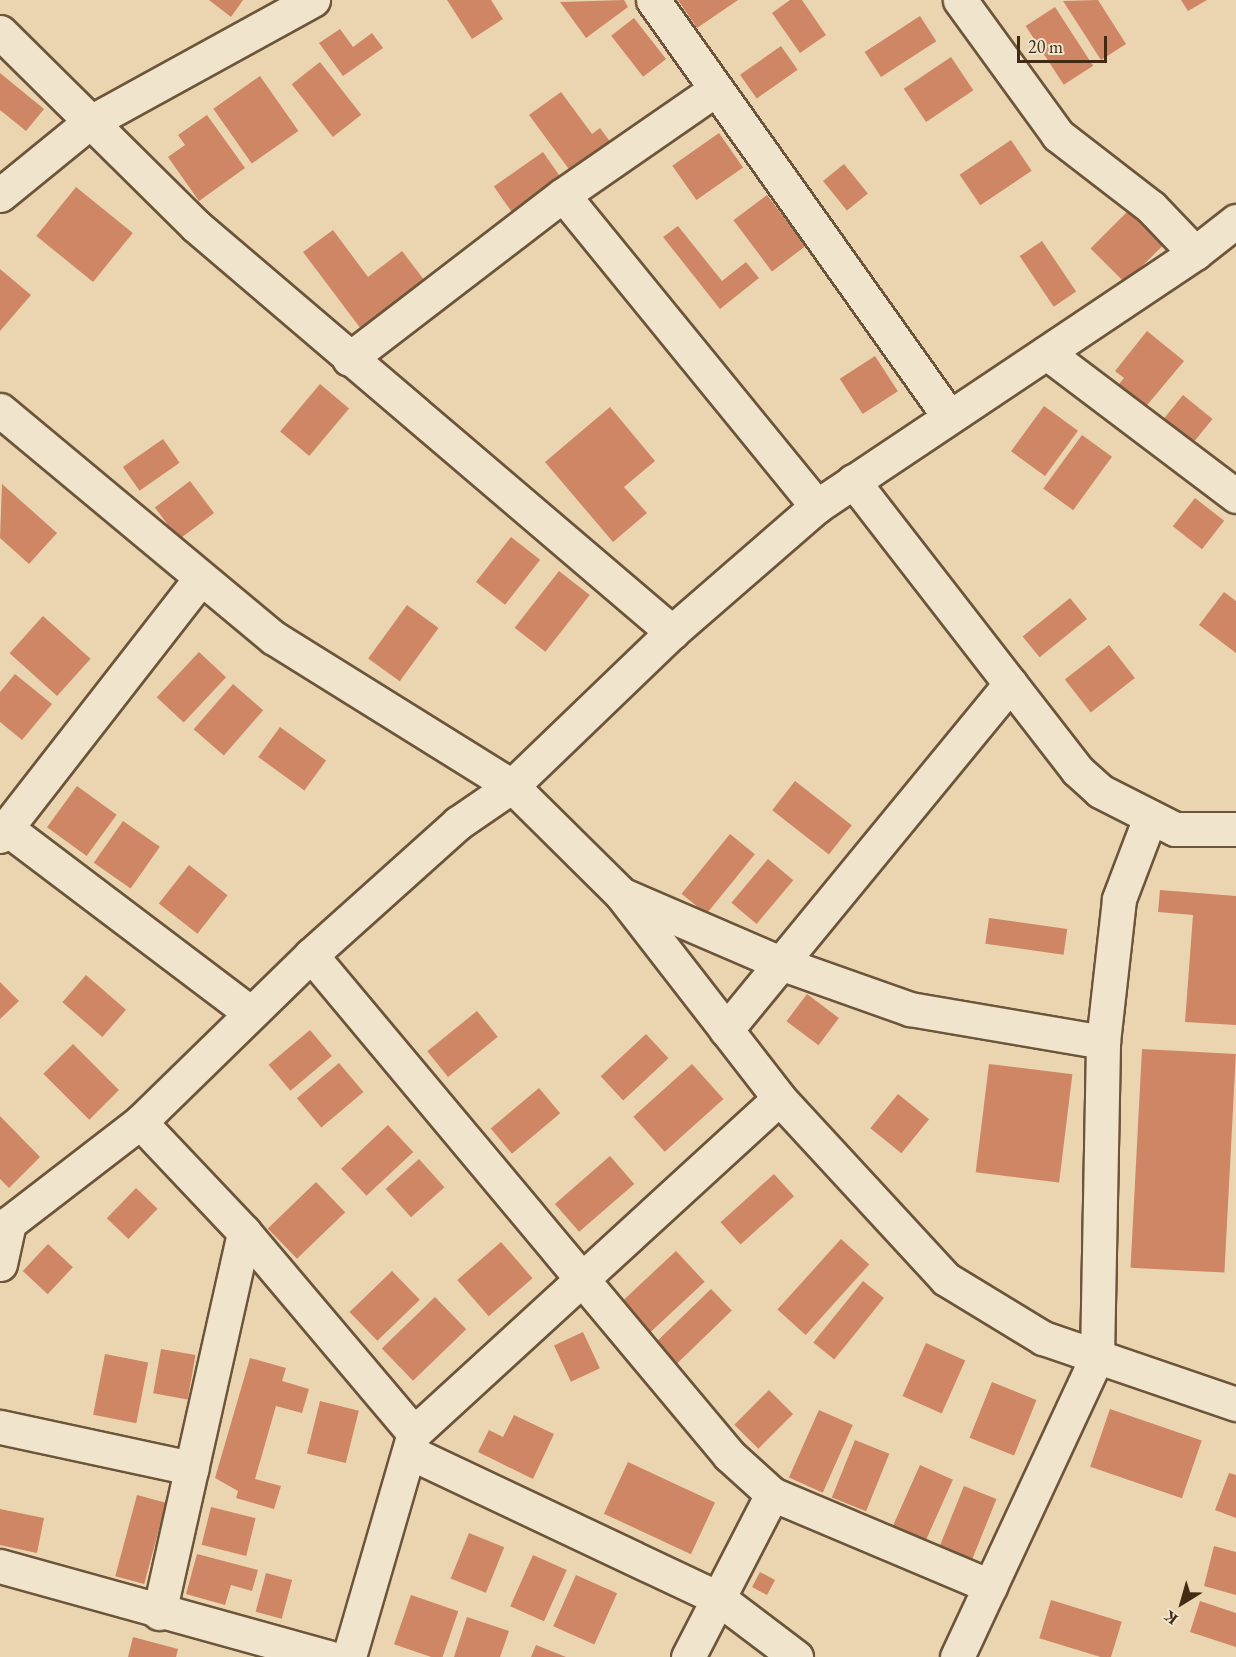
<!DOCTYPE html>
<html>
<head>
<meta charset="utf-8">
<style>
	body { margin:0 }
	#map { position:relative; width:1236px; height:1657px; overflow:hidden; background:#ead5b0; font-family:"EB Garamond",serif }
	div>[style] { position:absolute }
	.building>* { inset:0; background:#cf8664; transform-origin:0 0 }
	.roads { filter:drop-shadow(2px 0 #6c553a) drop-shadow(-2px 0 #6c553a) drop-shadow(0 2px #6c553a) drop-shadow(0 -2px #6c553a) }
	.minor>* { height:33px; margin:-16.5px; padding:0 16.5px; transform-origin:16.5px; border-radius:16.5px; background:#f1e4cc }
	span { translate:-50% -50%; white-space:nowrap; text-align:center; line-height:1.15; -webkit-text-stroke:4.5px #f1e4cc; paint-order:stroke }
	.north { position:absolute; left:1152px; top:1573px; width:60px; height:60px; -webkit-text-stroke:4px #f1e4cc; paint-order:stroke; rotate:217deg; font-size:16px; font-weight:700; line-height:24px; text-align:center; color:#422a13 }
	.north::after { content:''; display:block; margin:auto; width:21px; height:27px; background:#422a13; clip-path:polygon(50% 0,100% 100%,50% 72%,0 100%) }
	.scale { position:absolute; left:1017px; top:36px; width:90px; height:27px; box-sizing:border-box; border:3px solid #422a13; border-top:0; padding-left:8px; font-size:18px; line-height:21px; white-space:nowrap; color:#422a13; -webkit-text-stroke:4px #f1e4cc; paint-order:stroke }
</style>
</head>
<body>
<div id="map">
	<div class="building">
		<div style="clip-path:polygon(209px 0,243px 0,231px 17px)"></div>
		<div style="clip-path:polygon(447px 0,491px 0,503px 19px,472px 39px)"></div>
		<div style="clip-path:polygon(624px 0,628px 7px,586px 38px,560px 2px)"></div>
		<div style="clip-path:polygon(678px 0,738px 0,697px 28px)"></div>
		<div style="clip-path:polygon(790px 0,802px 0,826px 35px,800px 53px,772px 13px)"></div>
		<div style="clip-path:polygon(1098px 0,1126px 44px,1101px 60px,1063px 1px)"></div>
		<div style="clip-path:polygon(1181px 0,1207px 0,1188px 11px)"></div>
		<div style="left:1055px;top:7px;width:70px;height:35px;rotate:57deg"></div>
		<div style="left:920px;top:16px;width:30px;height:66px;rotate:57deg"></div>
		<div style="left:634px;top:18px;width:52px;height:29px;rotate:52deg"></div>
		<div style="clip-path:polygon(340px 29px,353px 47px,372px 33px,383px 48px,343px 76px,319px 43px)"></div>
		<div style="left:781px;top:46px;width:29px;height:50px;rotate:55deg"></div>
		<div style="left:951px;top:57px;width:40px;height:57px;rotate:56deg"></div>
		<div style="left:320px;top:62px;width:67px;height:36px;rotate:52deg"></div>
		<div style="clip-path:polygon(0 73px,44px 109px,26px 131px,0 110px)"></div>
		<div style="left:260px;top:76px;width:67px;height:57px;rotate:55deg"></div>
		<div style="clip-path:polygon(561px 92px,592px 134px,600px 128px,611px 143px,571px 172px,529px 115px)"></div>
		<div style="clip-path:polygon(207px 115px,245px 168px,199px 201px,168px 157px,185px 145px,178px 135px)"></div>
		<div style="left:719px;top:133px;width:42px;height:57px;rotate:55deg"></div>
		<div style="left:1011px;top:140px;width:37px;height:62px;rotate:56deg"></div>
		<div style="left:543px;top:152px;width:32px;height:60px;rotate:55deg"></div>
		<div style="left:844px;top:164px;width:38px;height:27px;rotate:51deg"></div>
		<div style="left:76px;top:187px;width:73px;height:63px;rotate:39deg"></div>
		<div style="left:767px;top:195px;width:64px;height:42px;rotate:53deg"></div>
		<div style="left:1128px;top:211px;width:49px;height:53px;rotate:45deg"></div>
		<div style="clip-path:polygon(678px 226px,722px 281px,746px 262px,759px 278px,720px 309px,663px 237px)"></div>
		<div style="clip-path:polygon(333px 230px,368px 277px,402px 251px,425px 281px,361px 329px,303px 252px)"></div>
		<div style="left:1042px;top:241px;width:61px;height:27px;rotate:56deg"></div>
		<div style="clip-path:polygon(0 269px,31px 295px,0 331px)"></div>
		<div style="clip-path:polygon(1147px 331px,1184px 361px,1143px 410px,1116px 388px,1124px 378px,1115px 371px)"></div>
		<div style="left:875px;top:356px;width:42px;height:42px;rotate:57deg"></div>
		<div style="left:320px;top:384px;width:38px;height:62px;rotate:40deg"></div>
		<div style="left:1183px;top:395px;width:38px;height:35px;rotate:39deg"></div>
		<div style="left:1044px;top:406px;width:42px;height:56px;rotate:36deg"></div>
		<div style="clip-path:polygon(610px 407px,655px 461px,624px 487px,647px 513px,613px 542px,545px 462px)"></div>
		<div style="left:1082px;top:435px;width:37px;height:66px;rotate:36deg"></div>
		<div style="left:163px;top:439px;width:29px;height:49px;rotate:55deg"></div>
		<div style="left:190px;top:481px;width:40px;height:44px;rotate:53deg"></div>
		<div style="clip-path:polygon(2px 484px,57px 533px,29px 564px,0 538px)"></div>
		<div style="left:1195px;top:498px;width:37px;height:36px;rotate:38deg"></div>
		<div style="left:511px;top:537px;width:37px;height:57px;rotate:38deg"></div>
		<div style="left:559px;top:571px;width:39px;height:72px;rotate:38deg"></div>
		<div style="clip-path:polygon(1224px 592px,1236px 601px,1236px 653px,1199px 625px)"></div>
		<div style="left:1070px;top:598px;width:27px;height:61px;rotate:51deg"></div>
		<div style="left:407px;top:605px;width:39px;height:66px;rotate:36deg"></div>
		<div style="left:43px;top:616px;width:64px;height:50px;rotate:42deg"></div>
		<div style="left:1109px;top:645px;width:42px;height:56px;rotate:52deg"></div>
		<div style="left:199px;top:652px;width:37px;height:62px;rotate:43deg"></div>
		<div style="clip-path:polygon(15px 674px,52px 704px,22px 740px,0 722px,0 692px)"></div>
		<div style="left:233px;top:684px;width:40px;height:60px;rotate:41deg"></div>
		<div style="left:280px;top:727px;width:57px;height:37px;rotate:36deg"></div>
		<div style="left:795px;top:781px;width:72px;height:37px;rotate:38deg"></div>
		<div style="left:77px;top:786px;width:49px;height:51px;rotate:36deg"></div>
		<div style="left:123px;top:821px;width:45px;height:51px;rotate:35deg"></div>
		<div style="left:730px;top:834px;width:32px;height:77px;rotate:39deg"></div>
		<div style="left:768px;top:859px;width:33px;height:57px;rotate:40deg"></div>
		<div style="left:189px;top:865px;width:49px;height:49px;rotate:38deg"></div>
		<div style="clip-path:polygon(1160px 890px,1236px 896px,1236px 1025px,1185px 1022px,1193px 915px,1158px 912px)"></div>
		<div style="left:989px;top:918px;width:79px;height:26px;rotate:8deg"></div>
		<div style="left:86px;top:975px;width:53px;height:36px;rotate:41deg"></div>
		<div style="clip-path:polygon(0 982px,19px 1001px,0 1019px)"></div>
		<div style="left:807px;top:994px;width:40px;height:34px;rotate:37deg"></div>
		<div style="left:477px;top:1011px;width:33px;height:64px;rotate:51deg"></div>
		<div style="left:310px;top:1030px;width:34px;height:54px;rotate:50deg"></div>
		<div style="left:646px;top:1034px;width:33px;height:62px;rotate:47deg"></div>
		<div style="left:73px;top:1044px;width:65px;height:42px;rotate:45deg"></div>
		<div style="left:1142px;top:1049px;width:94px;height:219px;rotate:3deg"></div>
		<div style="left:339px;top:1063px;width:38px;height:55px;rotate:50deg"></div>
		<div style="left:692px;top:1064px;width:47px;height:79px;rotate:48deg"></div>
		<div style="left:989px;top:1064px;width:84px;height:109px;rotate:7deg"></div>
		<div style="left:539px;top:1088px;width:33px;height:63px;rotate:50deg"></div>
		<div style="left:898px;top:1094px;width:40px;height:44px;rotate:39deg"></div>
		<div style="clip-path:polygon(0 1116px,40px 1157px,9px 1188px,0 1179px)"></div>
		<div style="left:388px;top:1125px;width:37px;height:64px;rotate:47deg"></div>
		<div style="left:610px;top:1156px;width:37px;height:73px;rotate:49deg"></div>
		<div style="left:419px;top:1159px;width:38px;height:45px;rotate:48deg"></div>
		<div style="left:774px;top:1174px;width:30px;height:72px;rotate:48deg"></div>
		<div style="left:316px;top:1182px;width:42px;height:67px;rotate:46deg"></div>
		<div style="left:136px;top:1188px;width:30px;height:42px;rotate:44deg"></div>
		<div style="left:841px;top:1239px;width:38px;height:95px;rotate:42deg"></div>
		<div style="left:501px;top:1242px;width:48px;height:58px;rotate:49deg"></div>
		<div style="left:48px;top:1244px;width:34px;height:37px;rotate:43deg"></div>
		<div style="left:676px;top:1251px;width:42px;height:79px;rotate:47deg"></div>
		<div style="left:392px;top:1271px;width:40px;height:59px;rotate:46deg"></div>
		<div style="left:863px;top:1281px;width:27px;height:79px;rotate:39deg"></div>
		<div style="left:711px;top:1289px;width:30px;height:78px;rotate:46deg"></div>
		<div style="left:435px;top:1297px;width:45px;height:74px;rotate:46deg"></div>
		<div style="left:583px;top:1332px;width:40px;height:32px;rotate:65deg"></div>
		<div style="left:926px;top:1343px;width:43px;height:58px;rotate:24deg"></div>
		<div style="left:161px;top:1349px;width:35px;height:45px;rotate:10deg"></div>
		<div style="left:105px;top:1354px;width:44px;height:62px;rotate:11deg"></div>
		<div style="clip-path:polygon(250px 1358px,286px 1368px,282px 1381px,309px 1389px,302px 1413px,276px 1406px,255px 1479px,281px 1486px,274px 1509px,236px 1498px,238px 1491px,215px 1478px)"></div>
		<div style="left:992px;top:1382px;width:48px;height:60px;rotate:22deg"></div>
		<div style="left:769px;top:1390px;width:34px;height:49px;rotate:45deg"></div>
		<div style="left:320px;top:1401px;width:40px;height:54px;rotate:14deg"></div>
		<div style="left:1110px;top:1409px;width:97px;height:61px;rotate:19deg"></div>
		<div style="left:819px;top:1410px;width:37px;height:74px;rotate:24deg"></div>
		<div style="clip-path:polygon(514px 1415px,554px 1434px,533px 1479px,478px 1452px,489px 1430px,503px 1437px)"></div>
		<div style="left:855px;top:1440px;width:37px;height:62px;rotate:22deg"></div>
		<div style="left:628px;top:1462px;width:96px;height:57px;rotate:25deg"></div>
		<div style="left:920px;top:1465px;width:36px;height:68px;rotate:24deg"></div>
		<div style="clip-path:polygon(1229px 1473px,1236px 1475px,1236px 1518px,1215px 1510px)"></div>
		<div style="left:964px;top:1486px;width:35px;height:67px;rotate:22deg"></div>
		<div style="left:137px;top:1495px;width:30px;height:84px;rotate:15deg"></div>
		<div style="left:211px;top:1507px;width:46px;height:39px;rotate:14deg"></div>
		<div style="clip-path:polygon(0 1509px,44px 1518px,37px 1553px,0 1545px)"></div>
		<div style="left:469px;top:1533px;width:38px;height:49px;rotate:22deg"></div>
		<div style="clip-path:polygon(1214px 1546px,1236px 1552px,1236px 1595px,1204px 1586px)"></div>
		<div style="clip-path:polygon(197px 1554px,258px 1570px,252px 1591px,231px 1585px,225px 1605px,186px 1594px)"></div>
		<div style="left:533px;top:1555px;width:37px;height:56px;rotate:24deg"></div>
		<div style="left:760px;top:1572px;width:17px;height:17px;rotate:28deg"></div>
		<div style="left:266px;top:1573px;width:27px;height:40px;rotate:15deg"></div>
		<div style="left:576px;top:1575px;width:45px;height:56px;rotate:24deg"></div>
		<div style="left:411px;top:1595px;width:50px;height:52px;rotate:19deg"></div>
		<div style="left:1051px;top:1600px;width:74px;height:40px;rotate:17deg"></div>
		<div style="clip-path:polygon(1200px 1601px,1236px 1613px,1236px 1647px,1190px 1632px)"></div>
		<div style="clip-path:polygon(467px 1617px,509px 1631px,500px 1657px,454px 1657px)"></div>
		<div style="clip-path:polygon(133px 1637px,178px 1649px,176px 1657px,128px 1657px)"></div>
		<div style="clip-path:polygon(536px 1645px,566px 1657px,531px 1657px)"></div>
	</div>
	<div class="roads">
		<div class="minor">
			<div style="left:653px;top:0;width:509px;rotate:54.59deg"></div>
			<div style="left:0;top:32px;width:276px;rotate:44.7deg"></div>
			<div style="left:196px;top:226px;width:626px;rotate:40.46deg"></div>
			<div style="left:0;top:195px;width:112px;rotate:-39.2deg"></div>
			<div style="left:87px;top:124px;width:258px;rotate:-28.8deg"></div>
			<div style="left:563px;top:195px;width:402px;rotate:50.8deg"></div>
			<div style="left:1195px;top:253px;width:52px;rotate:-38deg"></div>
			<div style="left:1047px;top:353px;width:237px;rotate:37.1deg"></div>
			<div style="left:349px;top:359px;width:270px;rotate:-37.5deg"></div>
			<div style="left:563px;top:195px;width:186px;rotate:-34.7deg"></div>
			<div style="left:0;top:410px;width:356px;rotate:39.8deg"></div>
			<div style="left:274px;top:638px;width:280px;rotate:31.9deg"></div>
			<div style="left:512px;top:786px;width:153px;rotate:44.7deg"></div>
			<div style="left:621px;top:894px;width:258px;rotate:52.2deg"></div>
			<div style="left:779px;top:1098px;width:246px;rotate:47.3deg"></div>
			<div style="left:946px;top:1279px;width:114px;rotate:31.3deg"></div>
			<div style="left:1043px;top:1338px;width:204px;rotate:18.9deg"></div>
			<div style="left:853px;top:481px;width:366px;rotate:52.2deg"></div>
			<div style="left:1077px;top:770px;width:31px;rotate:42deg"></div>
			<div style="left:1100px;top:791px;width:84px;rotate:26.9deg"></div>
			<div style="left:1175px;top:829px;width:61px"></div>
			<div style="left:6px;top:828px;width:307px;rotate:37.1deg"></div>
			<div style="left:0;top:836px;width:327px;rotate:-52.1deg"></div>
			<div style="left:625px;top:896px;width:172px;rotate:23.3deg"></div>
			<div style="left:783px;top:964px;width:135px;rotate:19.5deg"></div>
			<div style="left:910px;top:1009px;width:196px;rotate:9.7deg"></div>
			<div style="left:311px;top:955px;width:652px;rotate:50.1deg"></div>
			<div style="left:729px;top:1455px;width:58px;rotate:42.2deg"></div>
			<div style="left:772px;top:1494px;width:237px;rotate:22.9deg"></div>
			<div style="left:726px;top:1030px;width:448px;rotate:-50.6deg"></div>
			<div style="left:140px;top:1122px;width:151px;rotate:46.6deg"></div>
			<div style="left:244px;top:1232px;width:263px;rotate:49.8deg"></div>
			<div style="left:414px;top:1433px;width:233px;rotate:106.2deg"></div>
			<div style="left:0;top:1264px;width:42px;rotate:-77.6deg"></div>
			<div style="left:9px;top:1223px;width:165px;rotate:-37.6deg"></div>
			<div style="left:140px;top:1122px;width:239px;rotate:-44.3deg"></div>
			<div style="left:311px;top:955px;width:198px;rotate:-41.9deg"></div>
			<div style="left:458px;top:823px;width:65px;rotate:-34.4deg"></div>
			<div style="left:512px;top:786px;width:222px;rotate:-43.9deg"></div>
			<div style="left:672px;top:632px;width:192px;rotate:-41deg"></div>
			<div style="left:817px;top:506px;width:455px;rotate:-33.8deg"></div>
			<div style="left:1195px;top:253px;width:64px;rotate:-133.7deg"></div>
			<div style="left:1151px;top:207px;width:118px;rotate:-142.3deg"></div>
			<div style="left:1058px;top:135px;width:167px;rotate:-126deg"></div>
			<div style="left:0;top:1427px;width:196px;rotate:12.1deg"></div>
			<div style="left:414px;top:1433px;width:495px;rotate:-42.5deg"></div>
			<div style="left:409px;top:1452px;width:342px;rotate:25.3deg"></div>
			<div style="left:718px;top:1598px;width:98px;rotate:37.1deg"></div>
			<div style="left:0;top:1566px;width:341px;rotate:15.5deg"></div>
			<div style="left:159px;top:1613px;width:390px;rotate:-77.4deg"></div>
			<div style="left:688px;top:1657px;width:183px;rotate:-62.7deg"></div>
			<div style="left:957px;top:1657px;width:331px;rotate:-65deg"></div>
			<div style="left:1097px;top:1357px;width:315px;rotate:-88.9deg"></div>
			<div style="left:1103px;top:1042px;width:144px;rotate:-83.6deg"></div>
			<div style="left:1119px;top:899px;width:85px;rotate:-69.2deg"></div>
		</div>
	</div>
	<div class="north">K</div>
	<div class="scale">20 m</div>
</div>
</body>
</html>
